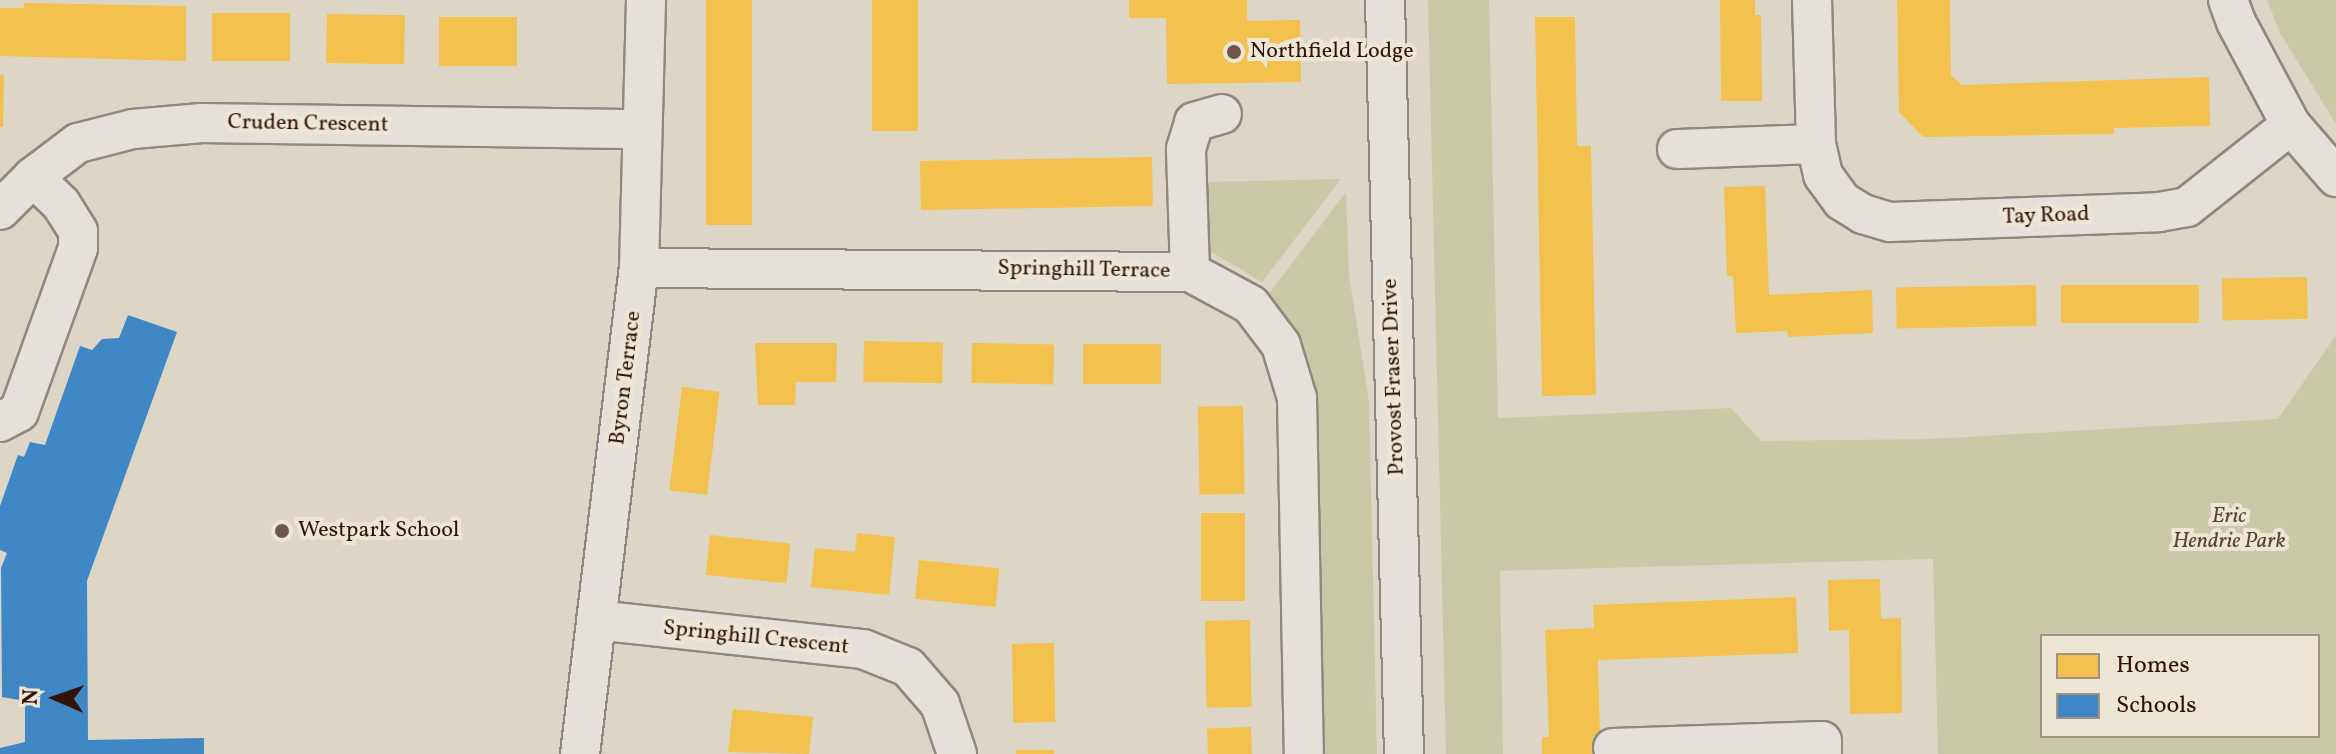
<!DOCTYPE html>
<html>
<head>
<meta charset="utf-8">
<style>
	body { margin:0 }
	#map { position:relative; width:2336px; height:754px; overflow:hidden; background:#ddd6c7; font-family:Vollkorn,serif }
	div>[style] { position:absolute }
	.green>* { inset:0; background:#c9c9a8 }
	.homes>* { inset:0; background:#f2c14e; transform-origin:0 0 }
	.schools>* { inset:0; background:#3f88c5 }
	.roads { filter:drop-shadow(2px 0 #90887e) drop-shadow(-2px 0 #90887e) drop-shadow(0 2px #90887e) drop-shadow(0 -2px #90887e) }
	.minor>* { height:38px; margin:-19px; padding:0 19px; transform-origin:19px; border-radius:19px; background:#e5e1da }
	.dots>* { width:22px; height:22px; translate:-50% -50%; box-sizing:border-box; border:4px solid #eee6d5; border-radius:50% }
	span { translate:-50% -50%; white-space:nowrap; text-align:center; line-height:1.15; -webkit-text-stroke:8px #eee6d5; paint-order:stroke }
	.poi-label { font-size:22px; color:#321306 }
	.left { translate:0 -50%; text-align:left }
	.street-label { font-size:22px; color:#321306 }
	.park-label { font-size:22px; color:#5a462f; font-style:italic }
	.legend { position:absolute; left:2040px; top:634px; width:280px; height:104px; box-sizing:border-box; background:#eee6d5; border:2px solid #a39282; margin:0; padding:10px 14px; list-style:none; font-size:24px; color:#321306 }
	.legend li { display:flex; align-items:center; gap:16px; height:40px }
	.legend b { width:40px; border:2px solid #a39282 }
	.north { position:absolute; left:16px; top:658px; width:80px; height:80px; -webkit-text-stroke:6px #eee6d5; paint-order:stroke; rotate:272deg; font-size:22px; font-weight:700; line-height:32px; text-align:center; color:#321306 }
	.north::after { content:''; display:block; margin:auto; width:28px; height:36px; background:#321306; clip-path:polygon(50% 0,100% 100%,50% 72%,0 100%) }
</style>
</head>
<body>
<div id="map">
	<div class="green">
		<div style="clip-path:polygon(evenodd,1428px 0,1489px 0,1498px 418px,1731px 408px,1761px 441px,1931px 439px,2278px 419px,2336px 335px,2336px 754px,1938px 754px,1933px 559px,1500px 571px,1503px 754px,1446px 754px,1428px 0,2042px 636px,2318px 636px,2318px 736px,2042px 736px,2042px 636px)"></div>
		<div style="clip-path:polygon(2267px 0,2336px 0,2336px 124px,2280px 33px)"></div>
		<div style="clip-path:polygon(1341px 179px,1262px 282px,1203px 247px,1199px 182px)"></div>
		<div style="clip-path:polygon(1346px 192px,1349px 275px,1369px 401px,1377px 754px,1319px 754px,1312px 398px,1265px 299px)"></div>
	</div>
	<div class="homes">
		<div style="left:706px;top:0;width:46px;height:225px"></div>
		<div style="left:872px;top:0;width:46px;height:131px"></div>
		<div style="clip-path:polygon(1129px 0,1247px 0,1247px 21px,1300px 20px,1301px 82px,1167px 84px,1166px 18px,1129px 18px)"></div>
		<div style="clip-path:polygon(1720px 0,1755px 0,1755px 15px,1761px 15px,1762px 101px,1721px 101px)"></div>
		<div style="clip-path:polygon(1897px 0,1950px 0,1951px 75px,1962px 85px,2209px 77px,2210px 126px,2114px 128px,2114px 134px,1923px 137px,1899px 112px)"></div>
		<div style="clip-path:polygon(24px 3px,186px 6px,186px 61px,0 56px,0 8px,24px 8px)"></div>
		<div style="left:212px;top:13px;width:78px;height:48px"></div>
		<div style="left:327px;top:14px;width:78px;height:49px;rotate:1deg"></div>
		<div style="left:439px;top:17px;width:78px;height:49px"></div>
		<div style="clip-path:polygon(1535px 17px,1575px 17px,1577px 146px,1591px 146px,1596px 395px,1542px 396px)"></div>
		<div style="clip-path:polygon(0 75px,4px 75px,3px 127px,0 127px)"></div>
		<div style="left:1152px;top:157px;width:49px;height:232px;rotate:89deg"></div>
		<div style="clip-path:polygon(1765px 186px,1769px 295px,1872px 290px,1873px 333px,1788px 337px,1787px 331px,1736px 333px,1733px 276px,1727px 276px,1724px 187px)"></div>
		<div style="left:2307px;top:277px;width:42px;height:85px;rotate:89deg"></div>
		<div style="left:2036px;top:285px;width:41px;height:140px;rotate:89deg"></div>
		<div style="left:2199px;top:285px;width:38px;height:138px;rotate:90deg"></div>
		<div style="left:864px;top:341px;width:79px;height:41px;rotate:1deg"></div>
		<div style="clip-path:polygon(755px 343px,837px 343px,836px 382px,796px 382px,795px 405px,758px 405px)"></div>
		<div style="left:972px;top:343px;width:82px;height:40px;rotate:1deg"></div>
		<div style="left:1083px;top:344px;width:78px;height:40px"></div>
		<div style="left:682px;top:387px;width:38px;height:104px;rotate:7deg"></div>
		<div style="left:1243px;top:406px;width:88px;height:45px;rotate:89deg"></div>
		<div style="left:1201px;top:513px;width:44px;height:88px"></div>
		<div style="clip-path:polygon(857px 533px,895px 537px,889px 595px,811px 587px,815px 548px,855px 552px)"></div>
		<div style="left:710px;top:535px;width:81px;height:40px;rotate:6deg"></div>
		<div style="left:919px;top:560px;width:81px;height:39px;rotate:6deg"></div>
		<div style="clip-path:polygon(1880px 579px,1881px 619px,1901px 618px,1902px 713px,1850px 714px,1849px 630px,1829px 631px,1828px 580px)"></div>
		<div style="clip-path:polygon(1796px 597px,1798px 653px,1598px 660px,1600px 735px,1593px 736px,1593px 754px,1542px 754px,1542px 737px,1549px 737px,1545px 630px,1594px 628px,1593px 605px)"></div>
		<div style="left:1250px;top:620px;width:87px;height:45px;rotate:89deg"></div>
		<div style="left:1054px;top:643px;width:79px;height:42px;rotate:89deg"></div>
		<div style="clip-path:polygon(733px 709px,813px 717px,809px 754px,728px 752px)"></div>
		<div style="left:1251px;top:727px;width:27px;height:44px;rotate:88deg"></div>
		<div style="left:1016px;top:750px;width:38px;height:4px"></div>
	</div>
	<div class="schools">
		<div style="clip-path:polygon(128px 315px,177px 332px,87px 581px,88px 740px,204px 738px,204px 754px,0 754px,0 748px,25px 742px,25px 701px,2px 697px,1px 568px,7px 553px,0 550px,0 506px,18px 455px,24px 457px,30px 442px,45px 445px,80px 346px,92px 350px,102px 339px,119px 338px)"></div>
	</div>
	<div class="roads">
		<div class="minor">
			<div style="left:1385px;top:0;width:754px;rotate:88.56deg"></div>
			<div style="left:1812px;top:0;width:144px;rotate:88.4deg"></div>
			<div style="left:1816px;top:144px;width:32px;rotate:77deg"></div>
			<div style="left:1823px;top:175px;width:32px;rotate:54deg"></div>
			<div style="left:1842px;top:201px;width:25px;rotate:32deg"></div>
			<div style="left:1863px;top:214px;width:28px;rotate:17deg"></div>
			<div style="left:1890px;top:222px;width:269px;rotate:-2.1deg"></div>
			<div style="left:2159px;top:212px;width:28px;rotate:-10deg"></div>
			<div style="left:2187px;top:207px;width:132px;rotate:-38.3deg"></div>
			<div style="left:2228px;top:0;width:23px;rotate:70deg"></div>
			<div style="left:2236px;top:22px;width:117px;rotate:61.9deg"></div>
			<div style="left:2291px;top:125px;width:69px;rotate:49.1deg"></div>
			<div style="left:1677px;top:149px;width:139px;rotate:-2.1deg"></div>
			<div style="left:0;top:210px;width:47px;rotate:-45deg"></div>
			<div style="left:33px;top:177px;width:56px;rotate:-37.1deg"></div>
			<div style="left:78px;top:143px;width:57px;rotate:-14.3deg"></div>
			<div style="left:133px;top:129px;width:69px;rotate:-5deg"></div>
			<div style="left:202px;top:123px;width:440px;rotate:0.8deg"></div>
			<div style="left:639px;top:268px;width:551px;rotate:0.42deg"></div>
			<div style="left:1190px;top:272px;width:69px;rotate:28.4deg"></div>
			<div style="left:1251px;top:305px;width:50px;rotate:53.1deg"></div>
			<div style="left:1281px;top:345px;width:55px;rotate:73.2deg"></div>
			<div style="left:1297px;top:398px;width:356px;rotate:88.9deg"></div>
			<div style="left:1190px;top:272px;width:123px;rotate:-91.9deg"></div>
			<div style="left:1186px;top:149px;width:28px;rotate:-73deg"></div>
			<div style="left:1194px;top:122px;width:29px;rotate:-16deg"></div>
			<div style="left:0;top:422px;width:21px;rotate:-28deg"></div>
			<div style="left:19px;top:412px;width:174px;rotate:-70.2deg"></div>
			<div style="left:78px;top:248px;width:17px;rotate:-90deg"></div>
			<div style="left:78px;top:231px;width:32px;rotate:-122deg"></div>
			<div style="left:61px;top:204px;width:39px;rotate:-136deg"></div>
			<div style="left:596px;top:620px;width:269px;rotate:6.2deg"></div>
			<div style="left:863px;top:649px;width:48px;rotate:21.8deg"></div>
			<div style="left:908px;top:667px;width:49px;rotate:49.1deg"></div>
			<div style="left:940px;top:704px;width:53px;rotate:71.2deg"></div>
			<div style="left:1613px;top:748px;width:209px;rotate:-1.9deg"></div>
			<div style="left:1822px;top:741px;width:13px;rotate:90deg"></div>
			<div style="left:580px;top:754px;width:490px;rotate:-83.1deg"></div>
			<div style="left:639px;top:268px;width:268px;rotate:-88.5deg"></div>
		</div>
	</div>
	<div class="dots">
		<div style="left:1234px;top:52px;background:#6e574a"></div>
		<div style="left:282px;top:531px;background:#6e574a"></div>
	</div>
	<div class="poi-label">
		<span class="left" style="left:1250px;top:52px">Northfield Lodge</span>
		<span class="left" style="left:298px;top:531px">Westpark School</span>
	</div>
	<div class="street-label">
		<span style="left:308px;top:124px;rotate:1deg">Cruden Crescent</span>
		<span style="left:2046px;top:216px;rotate:-2deg">Tay Road</span>
		<span style="left:1084px;top:270px;rotate:1deg">Springhill Terrace</span>
		<span style="left:1394px;top:377px;rotate:-92deg">Provost Fraser Drive</span>
		<span style="left:626px;top:378px;rotate:-83deg">Byron Terrace</span>
		<span style="left:756px;top:638px;rotate:6deg">Springhill Crescent</span>
	</div>
	<div class="park-label">
		<span style="left:2229px;top:529px">Eric<br>Hendrie Park</span>
	</div>
	<ul class="legend">
	<li><b style="height:22px;background:#f2c14e"></b>Homes</li>
	<li><b style="height:22px;background:#3f88c5"></b>Schools</li>
	</ul>
	<div class="north">N</div>
</div>
</body>
</html>
